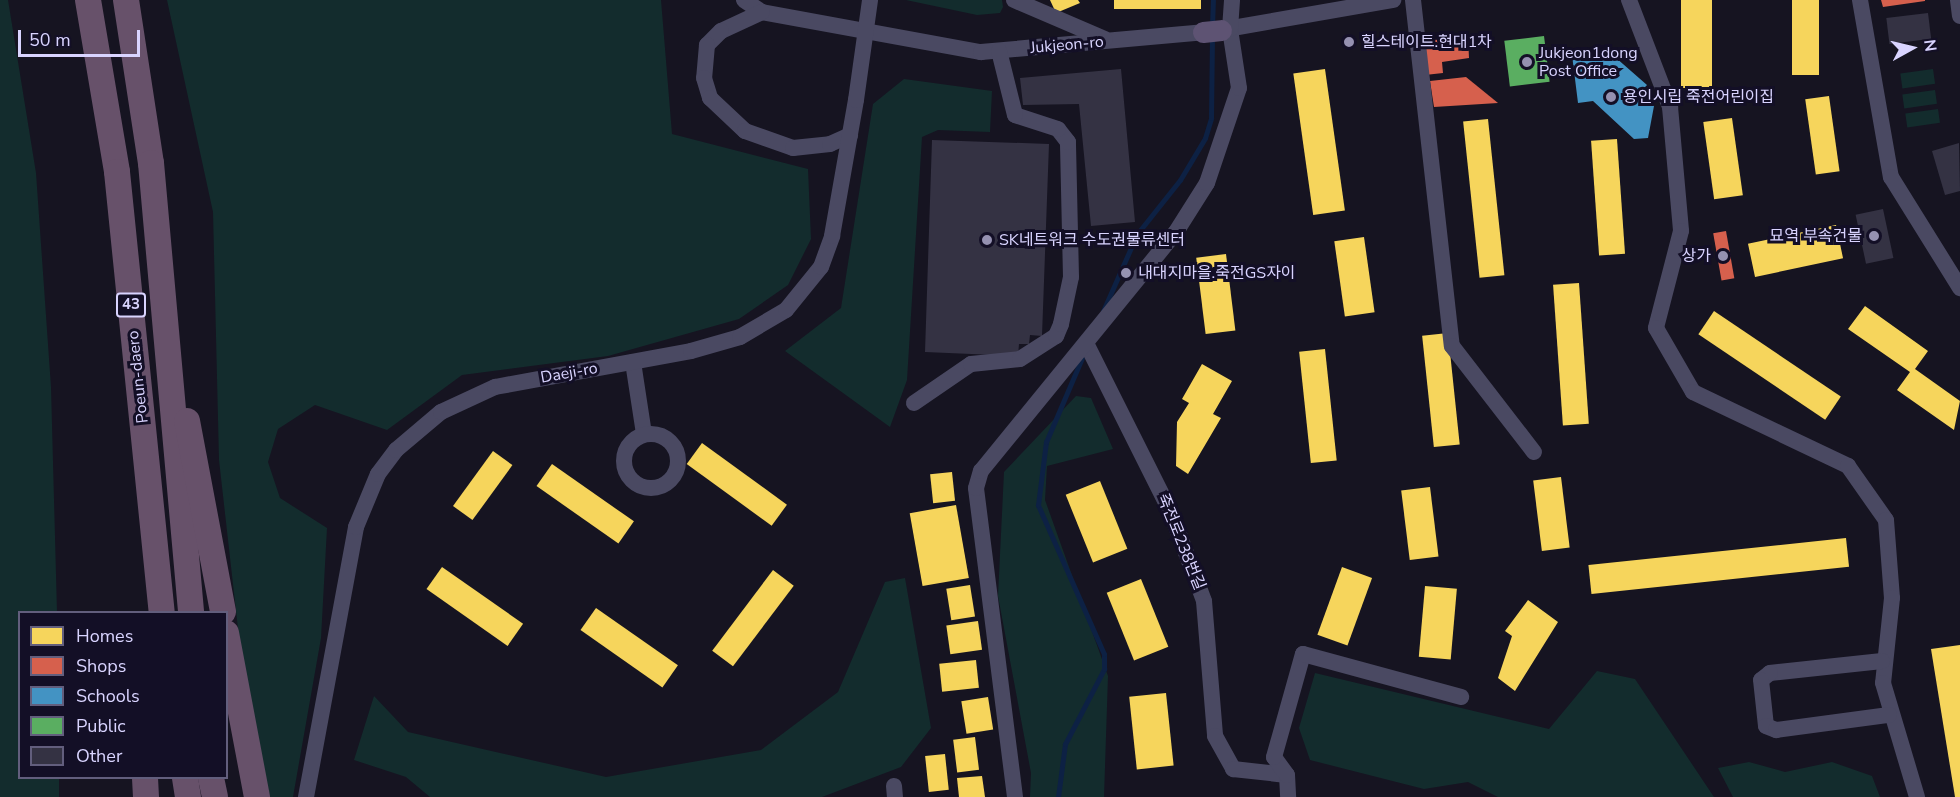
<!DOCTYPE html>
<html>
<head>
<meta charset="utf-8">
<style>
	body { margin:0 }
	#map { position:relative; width:1960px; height:797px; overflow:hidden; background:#161421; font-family:"Nunito Sans","Noto Sans KR",sans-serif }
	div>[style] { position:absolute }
	.green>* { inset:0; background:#132c2d; transform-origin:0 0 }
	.homes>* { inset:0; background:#f6d55c; transform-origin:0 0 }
	.shops>* { inset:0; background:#d6604d; transform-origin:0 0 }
	.schools>* { inset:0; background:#4393c3 }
	.public>* { inset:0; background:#5aae61; transform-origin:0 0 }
	.stream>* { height:5px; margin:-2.5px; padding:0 2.5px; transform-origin:2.5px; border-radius:2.5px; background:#0d2144 }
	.building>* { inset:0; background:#343243; transform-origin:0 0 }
	.minor>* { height:16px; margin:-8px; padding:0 8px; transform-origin:8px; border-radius:8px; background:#4a4962 }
	.minor>.ring { margin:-8px; padding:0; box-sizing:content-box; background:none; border:16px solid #4a4962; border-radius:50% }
	.major>* { height:21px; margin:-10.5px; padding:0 10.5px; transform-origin:10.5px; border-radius:10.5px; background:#5e5373 }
	.highway>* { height:26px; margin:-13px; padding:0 13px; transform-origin:13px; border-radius:13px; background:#67516a }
	.minor-bridge>* { height:16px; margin:-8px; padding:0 8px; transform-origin:8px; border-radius:8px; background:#4a4962 }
	.dots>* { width:16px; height:16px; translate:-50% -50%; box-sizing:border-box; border:3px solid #130f26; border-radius:50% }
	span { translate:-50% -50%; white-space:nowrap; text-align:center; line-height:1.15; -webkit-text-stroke:6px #130f26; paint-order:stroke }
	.shield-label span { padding:2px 4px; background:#130f26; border:2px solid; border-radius:4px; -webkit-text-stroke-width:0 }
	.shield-label { font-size:15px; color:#d9d4ff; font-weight:700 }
	.poi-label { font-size:16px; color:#d9d4ff }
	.left { translate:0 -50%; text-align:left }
	.right { translate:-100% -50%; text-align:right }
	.street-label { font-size:16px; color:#d9d4ff }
	.legend { position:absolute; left:18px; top:611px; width:210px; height:168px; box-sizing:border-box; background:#130f26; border:2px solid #625e7d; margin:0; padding:8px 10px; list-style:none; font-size:18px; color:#d9d4ff }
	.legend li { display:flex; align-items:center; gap:12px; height:30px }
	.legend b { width:30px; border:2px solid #625e7d }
	.north { position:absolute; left:1882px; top:18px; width:60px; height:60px; -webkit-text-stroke:4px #130f26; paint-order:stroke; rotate:82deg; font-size:16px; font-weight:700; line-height:24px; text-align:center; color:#d9d4ff }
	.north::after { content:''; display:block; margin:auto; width:21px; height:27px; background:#d9d4ff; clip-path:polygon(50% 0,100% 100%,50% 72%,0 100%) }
	.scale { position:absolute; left:18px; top:30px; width:122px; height:27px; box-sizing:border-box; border:3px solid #d9d4ff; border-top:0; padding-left:8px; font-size:18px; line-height:21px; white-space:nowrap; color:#d9d4ff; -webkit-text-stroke:4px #130f26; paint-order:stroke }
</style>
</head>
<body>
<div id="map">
	<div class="green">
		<div style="clip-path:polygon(0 0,8px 0,36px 173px,51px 387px,57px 612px,20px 612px,20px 778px,59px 778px,59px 797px,0 797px)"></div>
		<div style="clip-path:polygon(167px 0,661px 0,672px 134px,808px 169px,811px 239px,788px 285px,739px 319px,608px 356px,462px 375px,387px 430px,315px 405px,278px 429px,268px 462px,280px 498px,327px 528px,321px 638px,293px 797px,270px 797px,241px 655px,219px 460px,213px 212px)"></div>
		<div style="clip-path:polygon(906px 0,1002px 0,1003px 7px,1000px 13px,977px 15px)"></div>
		<div style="left:1933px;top:69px;width:15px;height:33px;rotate:82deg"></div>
		<div style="clip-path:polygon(904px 79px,992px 91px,990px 132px,938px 130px,922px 137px,907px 380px,890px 427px,785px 351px,841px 308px,873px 104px)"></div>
		<div style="left:1935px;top:90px;width:14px;height:33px;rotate:82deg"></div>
		<div style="left:1938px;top:109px;width:14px;height:33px;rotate:82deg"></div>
		<div style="clip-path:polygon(1076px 396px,1091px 398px,1113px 449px,1047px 466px,1045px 500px,1108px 676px,1104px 797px,1030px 797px,1031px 773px,998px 596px,1004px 472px)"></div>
		<div style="clip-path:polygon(905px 578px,931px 728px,901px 767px,822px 797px,430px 797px,406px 777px,354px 760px,374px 696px,408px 732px,606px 777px,761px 750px,838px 692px,885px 582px)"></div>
		<div style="clip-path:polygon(1597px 671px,1635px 679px,1714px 797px,1498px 797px,1468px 782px,1424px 789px,1310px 760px,1299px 728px,1315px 673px,1549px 729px)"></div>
		<div style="clip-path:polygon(1749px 762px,1785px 772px,1832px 762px,1872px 776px,1880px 797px,1733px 797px,1718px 768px)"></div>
	</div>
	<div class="homes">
		<div style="clip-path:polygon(1050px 0,1078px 0,1080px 3px,1056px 13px)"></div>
		<div style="left:1114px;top:0;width:87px;height:9px"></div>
		<div style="left:1681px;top:0;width:31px;height:88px"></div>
		<div style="left:1792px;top:0;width:27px;height:75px"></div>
		<div style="left:1325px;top:69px;width:143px;height:32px;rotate:82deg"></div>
		<div style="left:1829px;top:96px;width:76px;height:24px;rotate:82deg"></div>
		<div style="left:1732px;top:118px;width:78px;height:29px;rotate:82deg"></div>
		<div style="left:1488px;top:119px;width:157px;height:25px;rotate:84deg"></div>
		<div style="left:1617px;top:139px;width:115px;height:26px;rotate:86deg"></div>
		<div style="left:1836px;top:225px;width:34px;height:90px;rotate:78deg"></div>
		<div style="left:1364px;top:237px;width:76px;height:30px;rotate:82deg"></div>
		<div style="left:1226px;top:254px;width:77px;height:30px;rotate:83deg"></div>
		<div style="left:1579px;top:283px;width:141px;height:26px;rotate:86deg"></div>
		<div style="clip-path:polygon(1865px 306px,1928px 351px,1915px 369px,1960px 401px,1954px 430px,1897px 390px,1910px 372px,1848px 329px)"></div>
		<div style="left:1714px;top:311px;width:153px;height:28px;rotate:34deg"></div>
		<div style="left:1448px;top:333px;width:112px;height:26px;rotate:84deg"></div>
		<div style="left:1325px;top:349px;width:112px;height:26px;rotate:84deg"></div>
		<div style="clip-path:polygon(1202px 364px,1232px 381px,1213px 414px,1221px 418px,1188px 474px,1176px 466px,1177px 422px,1189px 403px,1182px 399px)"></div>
		<div style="left:702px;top:443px;width:105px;height:26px;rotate:36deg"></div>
		<div style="left:493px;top:451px;width:24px;height:68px;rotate:36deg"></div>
		<div style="left:552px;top:464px;width:100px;height:27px;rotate:35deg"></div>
		<div style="left:952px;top:472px;width:29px;height:22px;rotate:84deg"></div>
		<div style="left:1561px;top:477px;width:71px;height:28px;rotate:83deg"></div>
		<div style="left:1100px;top:481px;width:73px;height:37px;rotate:68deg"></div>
		<div style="left:1430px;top:487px;width:70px;height:29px;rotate:83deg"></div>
		<div style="left:956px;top:505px;width:74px;height:47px;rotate:80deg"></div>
		<div style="left:1846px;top:538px;width:29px;height:259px;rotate:84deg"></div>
		<div style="left:442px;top:567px;width:99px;height:27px;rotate:35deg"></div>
		<div style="left:1342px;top:567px;width:32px;height:72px;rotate:20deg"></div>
		<div style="left:773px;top:570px;width:26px;height:101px;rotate:37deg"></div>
		<div style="left:1141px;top:579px;width:73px;height:37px;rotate:68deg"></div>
		<div style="left:970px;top:585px;width:32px;height:24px;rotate:81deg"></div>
		<div style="left:1425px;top:586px;width:32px;height:71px;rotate:5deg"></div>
		<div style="clip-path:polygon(1528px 600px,1558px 622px,1515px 691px,1498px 678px,1512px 636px,1505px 631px)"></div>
		<div style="left:596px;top:608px;width:100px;height:27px;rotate:35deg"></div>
		<div style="left:978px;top:621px;width:29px;height:32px;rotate:82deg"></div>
		<div style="clip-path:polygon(1960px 645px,1960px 797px,1955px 797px,1931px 649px)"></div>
		<div style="left:976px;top:660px;width:28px;height:37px;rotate:84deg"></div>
		<div style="left:1166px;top:693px;width:73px;height:37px;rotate:84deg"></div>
		<div style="left:988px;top:697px;width:33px;height:27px;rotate:81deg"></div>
		<div style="left:975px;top:737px;width:33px;height:22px;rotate:83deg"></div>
		<div style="left:945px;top:754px;width:36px;height:20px;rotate:84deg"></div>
		<div style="clip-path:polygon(982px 776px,985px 797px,959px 797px,957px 778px)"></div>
	</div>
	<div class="shops">
		<div style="clip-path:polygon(1881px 0,1925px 0,1925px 1px,1883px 7px)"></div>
		<div style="clip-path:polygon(1468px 36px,1469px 58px,1442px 62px,1443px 73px,1425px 75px,1422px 51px,1434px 40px)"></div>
		<div style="clip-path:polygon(1466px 77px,1498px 103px,1434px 107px,1430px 81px)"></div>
		<div style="left:1726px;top:231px;width:48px;height:13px;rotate:80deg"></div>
	</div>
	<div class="schools">
		<div style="clip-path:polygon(1607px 50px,1647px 85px,1640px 93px,1654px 106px,1648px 138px,1634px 139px,1593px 101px,1578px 103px,1572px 55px)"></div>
	</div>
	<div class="public">
		<div style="left:1544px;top:36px;width:46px;height:40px;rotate:83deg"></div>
	</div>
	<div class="stream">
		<div style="left:1212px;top:27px;width:27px;rotate:-88deg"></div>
		<div style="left:1103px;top:311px;width:84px;rotate:-66.2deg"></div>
		<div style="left:1137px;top:234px;width:69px;rotate:-51.5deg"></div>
		<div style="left:1180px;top:180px;width:49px;rotate:-59.2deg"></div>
		<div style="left:1205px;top:138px;width:21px;rotate:-73deg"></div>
		<div style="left:1211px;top:118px;width:82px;rotate:-89.3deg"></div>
		<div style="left:1058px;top:797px;width:53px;rotate:-82.5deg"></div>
		<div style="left:1065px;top:744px;width:85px;rotate:-62.5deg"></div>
		<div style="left:1104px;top:669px;width:15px;rotate:-90deg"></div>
		<div style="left:1104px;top:654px;width:163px;rotate:-113.9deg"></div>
		<div style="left:1038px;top:505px;width:64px;rotate:-82.8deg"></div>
		<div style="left:1046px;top:442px;width:91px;rotate:-66.8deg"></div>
	</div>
	<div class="building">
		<div style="left:1928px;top:13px;width:26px;height:42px;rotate:83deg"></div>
		<div style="clip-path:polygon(1121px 69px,1135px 222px,1091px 226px,1079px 104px,1023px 105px,1020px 78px)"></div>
		<div style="clip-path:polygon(932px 140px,1049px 144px,1042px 336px,1030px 335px,1029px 344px,1019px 344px,1018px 356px,925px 352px)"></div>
		<div style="clip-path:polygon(1959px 143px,1960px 191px,1945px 195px,1932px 151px)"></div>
		<div style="left:1883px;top:209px;width:50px;height:28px;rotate:78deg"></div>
	</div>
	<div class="minor">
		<div style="left:744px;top:0;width:22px;rotate:34deg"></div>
		<div style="left:762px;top:12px;width:223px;rotate:10.4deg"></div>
		<div style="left:981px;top:52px;width:223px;rotate:-5.1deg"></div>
		<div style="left:1014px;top:0;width:99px;rotate:23.2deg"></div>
		<div style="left:1413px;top:0;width:348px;rotate:83.6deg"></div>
		<div style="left:1452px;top:346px;width:134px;rotate:52.3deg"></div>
		<div style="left:1629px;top:0;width:115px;rotate:69deg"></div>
		<div style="left:1670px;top:107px;width:124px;rotate:84.9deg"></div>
		<div style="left:1681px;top:231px;width:100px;rotate:104.5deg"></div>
		<div style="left:1656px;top:328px;width:74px;rotate:60deg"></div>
		<div style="left:1693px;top:392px;width:172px;rotate:25.5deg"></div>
		<div style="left:1848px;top:466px;width:66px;rotate:54.9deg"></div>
		<div style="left:1886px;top:520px;width:78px;rotate:85.6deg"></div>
		<div style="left:1892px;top:598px;width:85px;rotate:96deg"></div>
		<div style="left:1883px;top:683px;width:119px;rotate:73.4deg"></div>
		<div style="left:1860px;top:0;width:180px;rotate:80.1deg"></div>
		<div style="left:1891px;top:177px;width:131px;rotate:58.1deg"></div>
		<div style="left:1958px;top:0;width:16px;rotate:83deg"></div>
		<div style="left:762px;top:12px;width:45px;rotate:155.1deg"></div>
		<div style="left:721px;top:31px;width:20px;rotate:135deg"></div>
		<div style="left:707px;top:45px;width:33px;rotate:95deg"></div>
		<div style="left:704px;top:78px;width:21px;rotate:73deg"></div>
		<div style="left:710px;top:98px;width:48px;rotate:43.3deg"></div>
		<div style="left:745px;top:131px;width:51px;rotate:19.5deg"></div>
		<div style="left:793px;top:148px;width:37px;rotate:-6deg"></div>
		<div style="left:830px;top:144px;width:22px;rotate:-24deg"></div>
		<div style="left:1221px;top:30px;width:175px;rotate:-9.9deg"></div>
		<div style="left:1086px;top:343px;width:190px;rotate:63.4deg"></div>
		<div style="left:1171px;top:513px;width:94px;rotate:69.4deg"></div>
		<div style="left:1204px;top:601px;width:135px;rotate:85.3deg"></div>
		<div style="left:1215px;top:736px;width:38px;rotate:61deg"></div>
		<div style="left:1233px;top:769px;width:54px;rotate:6.3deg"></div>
		<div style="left:1287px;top:775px;width:22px;rotate:87deg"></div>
		<div style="left:633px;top:362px;width:73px;rotate:81.3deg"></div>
		<div style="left:914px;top:403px;width:69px;rotate:-34.4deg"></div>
		<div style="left:971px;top:364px;width:49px;rotate:-5.8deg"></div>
		<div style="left:1020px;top:359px;width:43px;rotate:-32.6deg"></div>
		<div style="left:1056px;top:336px;width:13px;rotate:-67deg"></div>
		<div style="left:1061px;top:324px;width:48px;rotate:-78deg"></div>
		<div style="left:1071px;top:277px;width:135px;rotate:-91.3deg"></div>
		<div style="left:1068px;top:142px;width:16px;rotate:-128deg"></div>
		<div style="left:1058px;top:129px;width:45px;rotate:-162deg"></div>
		<div style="left:1015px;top:115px;width:66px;rotate:-104deg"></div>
		<div class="ring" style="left:624px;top:434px;width:38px;height:38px"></div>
		<div style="left:1882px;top:661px;width:113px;rotate:173.9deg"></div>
		<div style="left:1770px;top:673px;width:11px;rotate:142deg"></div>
		<div style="left:1761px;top:680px;width:46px;rotate:83.8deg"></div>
		<div style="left:1766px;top:726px;width:11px;rotate:22deg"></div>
		<div style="left:1776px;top:730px;width:114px;rotate:-7.6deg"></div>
		<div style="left:1287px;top:775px;width:22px;rotate:-126deg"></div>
		<div style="left:1274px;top:757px;width:107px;rotate:-74.3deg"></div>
		<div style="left:1303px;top:654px;width:164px;rotate:15.2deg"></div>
		<div style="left:894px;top:786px;width:11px;rotate:85deg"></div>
		<div style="left:306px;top:797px;width:275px;rotate:-79.5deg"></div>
		<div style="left:356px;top:527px;width:57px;rotate:-67.5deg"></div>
		<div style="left:378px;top:474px;width:30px;rotate:-53deg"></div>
		<div style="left:396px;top:450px;width:59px;rotate:-40.2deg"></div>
		<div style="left:441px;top:412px;width:60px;rotate:-24.8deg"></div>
		<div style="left:495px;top:387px;width:199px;rotate:-10.4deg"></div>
		<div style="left:691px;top:351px;width:51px;rotate:-15.9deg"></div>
		<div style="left:740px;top:337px;width:53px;rotate:-30.4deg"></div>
		<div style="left:786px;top:310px;width:55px;rotate:-50.9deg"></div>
		<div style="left:821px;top:267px;width:33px;rotate:-70deg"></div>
		<div style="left:832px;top:236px;width:138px;rotate:-80deg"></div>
		<div style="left:1015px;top:797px;width:311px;rotate:-97.2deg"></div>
		<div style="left:976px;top:488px;width:18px;rotate:-74deg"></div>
		<div style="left:981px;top:471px;width:308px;rotate:-50.8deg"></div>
		<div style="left:1176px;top:232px;width:58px;rotate:-57.7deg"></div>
		<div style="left:1207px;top:183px;width:100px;rotate:-71.4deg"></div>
		<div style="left:1239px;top:88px;width:60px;rotate:-98.7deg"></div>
		<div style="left:1230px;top:29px;width:29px;rotate:-86deg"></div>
	</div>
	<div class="major">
		<div style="left:1203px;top:32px;width:18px;rotate:-6deg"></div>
	</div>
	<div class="highway">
		<div style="left:88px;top:0;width:174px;rotate:80.4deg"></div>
		<div style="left:117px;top:172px;width:442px;rotate:84.2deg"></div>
		<div style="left:126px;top:0;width:165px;rotate:81.3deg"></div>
		<div style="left:151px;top:163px;width:451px;rotate:84.9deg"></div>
		<div style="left:187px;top:421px;width:194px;rotate:79.3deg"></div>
		<div style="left:226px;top:633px;width:167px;rotate:79.3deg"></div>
		<div style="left:145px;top:778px;width:19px;rotate:87deg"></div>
		<div style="left:185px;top:778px;width:19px;rotate:81deg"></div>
		<div style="left:211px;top:778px;width:19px;rotate:78deg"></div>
	</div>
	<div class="minor-bridge">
		<div style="left:856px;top:100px;width:101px;rotate:-82deg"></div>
	</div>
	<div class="dots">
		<div style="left:1349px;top:42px;background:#9591b1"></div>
		<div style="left:1527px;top:62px;background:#9591b1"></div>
		<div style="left:1611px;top:97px;background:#9591b1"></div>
		<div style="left:1874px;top:236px;background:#9591b1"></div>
		<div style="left:987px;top:240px;background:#9591b1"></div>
		<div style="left:1723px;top:256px;background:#9591b1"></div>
		<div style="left:1126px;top:273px;background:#9591b1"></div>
	</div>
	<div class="shield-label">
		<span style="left:131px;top:305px">43</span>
	</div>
	<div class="poi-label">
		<span class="left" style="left:1361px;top:42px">힐스테이트.현대1차</span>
		<span class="left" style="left:1539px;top:62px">Jukjeon1dong<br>Post Office</span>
		<span class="left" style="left:1623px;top:97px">용인시립 죽전어린이집</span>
		<span class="right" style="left:1862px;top:236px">묘역 부속건물</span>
		<span class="left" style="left:999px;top:240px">SK네트워크 수도권물류센터</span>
		<span class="right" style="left:1711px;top:256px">상가</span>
		<span class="left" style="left:1138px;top:273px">내대지마을.죽전GS자이</span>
	</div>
	<div class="street-label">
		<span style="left:1067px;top:45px;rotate:-5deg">Jukjeon-ro</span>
		<span style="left:569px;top:373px;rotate:-10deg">Daeji-ro</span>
		<span style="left:138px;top:377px;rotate:-96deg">Poeun-daero</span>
		<span style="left:1181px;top:542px;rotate:68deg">죽전로238번길</span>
	</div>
	<ul class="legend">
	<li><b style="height:16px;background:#f6d55c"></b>Homes</li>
	<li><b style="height:16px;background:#d6604d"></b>Shops</li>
	<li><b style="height:16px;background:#4393c3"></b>Schools</li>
	<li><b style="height:16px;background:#5aae61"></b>Public</li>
	<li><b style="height:16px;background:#343243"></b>Other</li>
	</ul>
	<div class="north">N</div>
	<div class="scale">50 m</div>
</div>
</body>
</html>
